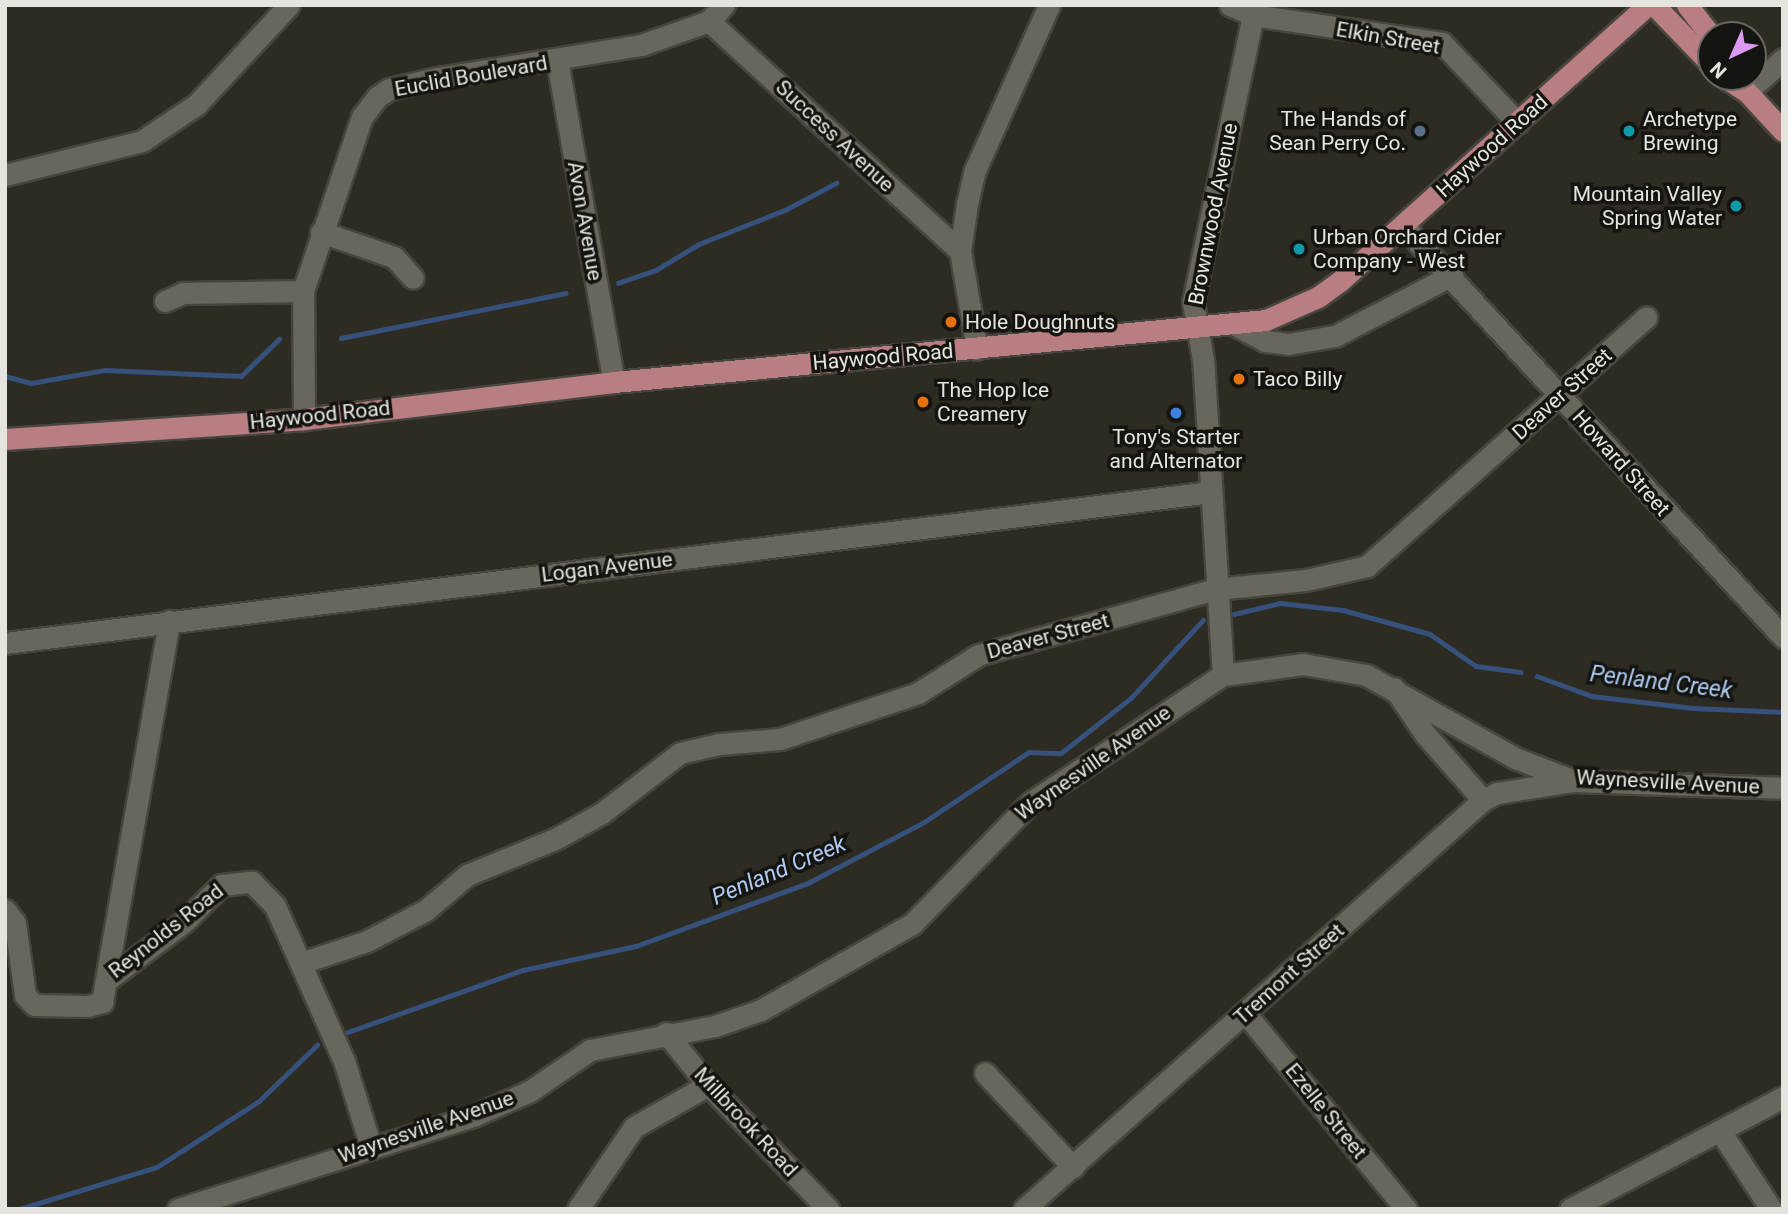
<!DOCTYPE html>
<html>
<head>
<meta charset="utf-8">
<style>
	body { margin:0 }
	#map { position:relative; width:1788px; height:1214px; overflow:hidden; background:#2d2b22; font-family:Roboto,sans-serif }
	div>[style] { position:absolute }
	.stream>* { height:4.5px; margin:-2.25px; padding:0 2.25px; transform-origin:2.25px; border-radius:2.25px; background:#35517c }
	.roads { filter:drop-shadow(2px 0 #47463e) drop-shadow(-2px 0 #47463e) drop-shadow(0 2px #47463e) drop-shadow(0 -2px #47463e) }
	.minor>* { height:21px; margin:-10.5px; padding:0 10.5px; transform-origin:10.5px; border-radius:10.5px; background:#69675c }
	.major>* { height:21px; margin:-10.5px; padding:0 10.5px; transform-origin:10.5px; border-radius:10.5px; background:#b87e81 }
	.dots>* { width:19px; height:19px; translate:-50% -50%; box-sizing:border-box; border:4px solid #141410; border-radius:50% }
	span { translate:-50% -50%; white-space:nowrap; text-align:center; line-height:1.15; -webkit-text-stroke:7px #141410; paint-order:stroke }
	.street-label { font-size:21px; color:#e5e4de }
	.poi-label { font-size:21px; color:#e5e4de }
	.right { translate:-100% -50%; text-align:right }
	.left { translate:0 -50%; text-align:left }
	.water-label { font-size:23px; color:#aec9f2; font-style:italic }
	.frame { position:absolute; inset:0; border:7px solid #e5e4de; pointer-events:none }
	.north { position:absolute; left:1697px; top:21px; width:70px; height:70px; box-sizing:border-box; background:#141410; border:2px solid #686762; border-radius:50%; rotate:224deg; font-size:19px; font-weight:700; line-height:28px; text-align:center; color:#e5e4de }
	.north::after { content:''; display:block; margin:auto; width:24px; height:32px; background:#dc99f4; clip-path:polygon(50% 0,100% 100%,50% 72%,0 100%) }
</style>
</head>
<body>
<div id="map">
	<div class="stream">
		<div style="left:618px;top:283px;width:40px;rotate:-18.9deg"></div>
		<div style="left:656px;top:270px;width:50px;rotate:-31.2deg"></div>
		<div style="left:699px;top:244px;width:92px;rotate:-21.6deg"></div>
		<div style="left:785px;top:210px;width:58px;rotate:-27.9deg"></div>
		<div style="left:341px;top:338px;width:229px;rotate:-11.3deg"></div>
		<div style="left:5px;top:376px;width:27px;rotate:15deg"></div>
		<div style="left:31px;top:383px;width:75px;rotate:-10deg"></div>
		<div style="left:105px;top:370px;width:136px;rotate:2.5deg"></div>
		<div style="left:241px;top:376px;width:53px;rotate:-44.2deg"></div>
		<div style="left:1234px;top:614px;width:47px;rotate:-13.4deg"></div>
		<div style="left:1280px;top:603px;width:63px;rotate:6.3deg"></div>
		<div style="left:1343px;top:610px;width:90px;rotate:15.4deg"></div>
		<div style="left:1430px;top:634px;width:56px;rotate:34.8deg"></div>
		<div style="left:1476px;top:666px;width:45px;rotate:7.6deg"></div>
		<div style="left:1537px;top:676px;width:59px;rotate:20deg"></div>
		<div style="left:1592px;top:696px;width:101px;rotate:6.8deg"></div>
		<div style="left:1692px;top:708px;width:91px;rotate:2.5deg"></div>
		<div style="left:345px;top:1033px;width:189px;rotate:-19.5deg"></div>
		<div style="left:523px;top:970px;width:116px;rotate:-12deg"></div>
		<div style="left:636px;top:946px;width:183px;rotate:-20.1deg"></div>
		<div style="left:808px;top:883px;width:131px;rotate:-27.7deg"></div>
		<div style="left:924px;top:822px;width:126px;rotate:-33.7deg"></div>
		<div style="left:1029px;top:752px;width:32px;rotate:2deg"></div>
		<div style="left:1061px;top:753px;width:89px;rotate:-38.2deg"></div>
		<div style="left:1131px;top:698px;width:106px;rotate:-47.3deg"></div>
		<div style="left:19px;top:1209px;width:144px;rotate:-16.9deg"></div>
		<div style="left:157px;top:1167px;width:121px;rotate:-32.9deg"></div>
		<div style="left:259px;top:1101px;width:81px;rotate:-44deg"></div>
	</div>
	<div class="roads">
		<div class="minor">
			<div style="left:1230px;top:5px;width:25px;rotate:23deg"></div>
			<div style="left:1253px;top:15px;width:191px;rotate:8.4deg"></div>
			<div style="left:1442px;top:43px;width:110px;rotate:46.5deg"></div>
			<div style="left:709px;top:21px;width:340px;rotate:42.5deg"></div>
			<div style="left:557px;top:60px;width:327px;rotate:80deg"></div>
			<div style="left:1747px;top:92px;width:49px;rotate:-42.5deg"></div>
			<div style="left:5px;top:175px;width:141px;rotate:-13.9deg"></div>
			<div style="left:142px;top:141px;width:66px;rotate:-33.9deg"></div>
			<div style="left:197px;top:104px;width:135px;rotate:-47.1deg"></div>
			<div style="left:1403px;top:226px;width:560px;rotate:47.24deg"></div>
			<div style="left:321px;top:232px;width:77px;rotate:18.9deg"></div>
			<div style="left:394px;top:257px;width:28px;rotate:48deg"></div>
			<div style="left:165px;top:301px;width:20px;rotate:-24deg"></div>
			<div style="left:183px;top:293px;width:120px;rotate:-1deg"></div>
			<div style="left:1237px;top:326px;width:32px;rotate:28deg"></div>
			<div style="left:1265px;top:341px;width:23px;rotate:7deg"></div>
			<div style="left:1288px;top:344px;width:48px;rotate:-9.7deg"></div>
			<div style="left:1335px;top:336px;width:132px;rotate:-27.5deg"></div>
			<div style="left:977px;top:349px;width:99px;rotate:-99.8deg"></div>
			<div style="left:960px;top:251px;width:48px;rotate:-81.5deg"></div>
			<div style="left:967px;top:204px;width:35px;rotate:-77deg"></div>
			<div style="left:975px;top:170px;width:181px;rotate:-65.8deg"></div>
			<div style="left:304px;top:419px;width:128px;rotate:-90.4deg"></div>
			<div style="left:303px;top:291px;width:184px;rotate:-71.3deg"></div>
			<div style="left:362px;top:117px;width:25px;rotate:-53deg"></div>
			<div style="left:377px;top:97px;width:14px;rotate:-34deg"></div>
			<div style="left:389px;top:89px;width:49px;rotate:-12.9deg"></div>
			<div style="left:437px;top:78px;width:207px;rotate:-9.2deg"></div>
			<div style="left:641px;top:45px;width:72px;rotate:-19.4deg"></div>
			<div style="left:709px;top:21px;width:22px;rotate:-47deg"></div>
			<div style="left:5px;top:643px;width:1214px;rotate:-7.14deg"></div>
			<div style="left:1223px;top:675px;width:316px;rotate:-93.6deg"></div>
			<div style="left:1203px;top:360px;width:59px;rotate:-99.8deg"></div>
			<div style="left:1193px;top:302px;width:303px;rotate:-78.2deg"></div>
			<div style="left:1394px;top:688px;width:55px;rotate:56deg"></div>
			<div style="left:1425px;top:734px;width:88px;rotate:48.7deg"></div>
			<div style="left:5px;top:910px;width:16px;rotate:52deg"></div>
			<div style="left:15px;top:923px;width:73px;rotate:82.1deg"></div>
			<div style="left:25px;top:995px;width:13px;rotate:48deg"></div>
			<div style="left:34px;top:1005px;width:54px;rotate:1.1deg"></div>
			<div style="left:88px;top:1006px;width:15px;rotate:-16deg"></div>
			<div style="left:102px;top:1002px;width:387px;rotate:-80deg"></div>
			<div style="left:301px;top:963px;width:70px;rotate:-18.4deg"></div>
			<div style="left:367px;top:941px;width:67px;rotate:-27.7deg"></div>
			<div style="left:426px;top:910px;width:54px;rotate:-40.5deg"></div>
			<div style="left:467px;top:875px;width:97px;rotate:-22.3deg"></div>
			<div style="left:557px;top:838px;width:51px;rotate:-29.1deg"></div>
			<div style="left:602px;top:813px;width:98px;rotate:-37.6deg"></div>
			<div style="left:680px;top:753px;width:40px;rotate:-13deg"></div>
			<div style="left:719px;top:744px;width:61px;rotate:-4.7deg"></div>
			<div style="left:780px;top:739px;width:145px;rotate:-18.4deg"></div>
			<div style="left:918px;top:693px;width:71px;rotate:-32.3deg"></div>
			<div style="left:978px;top:655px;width:247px;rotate:-15.5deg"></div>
			<div style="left:1216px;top:589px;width:90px;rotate:-5.7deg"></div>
			<div style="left:1306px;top:580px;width:63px;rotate:-12.9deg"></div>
			<div style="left:1367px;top:566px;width:374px;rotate:-41.7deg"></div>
			<div style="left:106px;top:981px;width:99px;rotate:-37.2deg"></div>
			<div style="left:185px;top:921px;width:51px;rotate:-45deg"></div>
			<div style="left:221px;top:885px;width:31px;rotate:-6deg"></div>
			<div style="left:252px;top:882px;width:33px;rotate:46deg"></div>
			<div style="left:275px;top:906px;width:59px;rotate:66deg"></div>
			<div style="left:299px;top:960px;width:111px;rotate:66deg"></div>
			<div style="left:344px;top:1061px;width:90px;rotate:72.6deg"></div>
			<div style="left:1245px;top:1013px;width:254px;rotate:50.6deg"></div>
			<div style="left:666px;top:1033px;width:67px;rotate:51.1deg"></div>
			<div style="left:708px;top:1085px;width:173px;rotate:45.9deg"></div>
			<div style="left:985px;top:1073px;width:129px;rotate:46.9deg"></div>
			<div style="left:1720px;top:1131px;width:93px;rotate:56.8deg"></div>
			<div style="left:178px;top:1209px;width:309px;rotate:-17.5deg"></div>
			<div style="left:473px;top:1116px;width:62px;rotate:-23.7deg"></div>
			<div style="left:530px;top:1091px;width:73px;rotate:-34.3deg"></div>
			<div style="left:590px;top:1050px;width:127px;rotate:-10.9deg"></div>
			<div style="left:715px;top:1026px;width:49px;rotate:-19.2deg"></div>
			<div style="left:761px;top:1010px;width:174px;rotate:-29.7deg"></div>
			<div style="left:912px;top:924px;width:169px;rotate:-45.7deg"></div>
			<div style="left:1030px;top:803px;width:232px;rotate:-33.6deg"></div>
			<div style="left:1223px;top:675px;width:81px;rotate:-7.8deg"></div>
			<div style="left:1303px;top:664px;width:64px;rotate:9.9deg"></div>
			<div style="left:1366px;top:675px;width:171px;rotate:29.1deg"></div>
			<div style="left:1515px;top:758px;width:64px;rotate:21deg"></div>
			<div style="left:1575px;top:781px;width:208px;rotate:1.9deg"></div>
			<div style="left:578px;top:1209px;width:99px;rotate:-55.7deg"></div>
			<div style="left:634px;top:1127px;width:85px;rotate:-29.6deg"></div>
			<div style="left:1024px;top:1209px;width:615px;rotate:-41.7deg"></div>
			<div style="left:1483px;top:800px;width:16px;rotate:-27deg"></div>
			<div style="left:1497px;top:793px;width:77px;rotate:-9deg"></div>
			<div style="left:1570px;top:1209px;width:241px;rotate:-27.7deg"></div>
		</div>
		<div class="major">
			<div style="left:1654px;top:5px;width:82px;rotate:46deg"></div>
			<div style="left:1687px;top:5px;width:39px;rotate:52deg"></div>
			<div style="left:1724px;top:77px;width:27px;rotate:33deg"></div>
			<div style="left:1747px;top:92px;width:53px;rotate:47.3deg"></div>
			<div style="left:5px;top:439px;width:300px;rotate:-3.8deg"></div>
			<div style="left:304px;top:419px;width:312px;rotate:-6.8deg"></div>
			<div style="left:614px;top:382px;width:655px;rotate:-5.43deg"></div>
			<div style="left:1266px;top:320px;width:57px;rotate:-23.9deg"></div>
			<div style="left:1318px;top:297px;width:27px;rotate:-36deg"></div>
			<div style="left:1340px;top:281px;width:414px;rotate:-41.9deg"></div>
		</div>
	</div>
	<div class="dots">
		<div style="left:1420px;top:131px;background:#5c6f8a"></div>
		<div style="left:1629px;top:131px;background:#0f9aa8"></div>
		<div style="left:1736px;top:206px;background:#0f9aa8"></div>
		<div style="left:1299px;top:249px;background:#0f9aa8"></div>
		<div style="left:951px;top:322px;background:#e8710a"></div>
		<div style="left:1239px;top:379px;background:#e8710a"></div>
		<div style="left:923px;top:402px;background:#e8710a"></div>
		<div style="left:1176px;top:413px;background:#3f7fe0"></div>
	</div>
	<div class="street-label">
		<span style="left:1388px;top:38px;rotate:10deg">Elkin Street</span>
		<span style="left:471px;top:76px;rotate:-10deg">Euclid Boulevard</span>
		<span style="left:835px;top:136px;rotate:43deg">Success Avenue</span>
		<span style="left:1492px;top:146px;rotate:-42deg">Haywood Road</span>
		<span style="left:1213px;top:214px;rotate:-79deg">Brownwood Avenue</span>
		<span style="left:585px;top:221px;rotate:80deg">Avon Avenue</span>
		<span style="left:883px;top:357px;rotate:-5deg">Haywood Road</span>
		<span style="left:1562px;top:394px;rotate:-42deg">Deaver Street</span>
		<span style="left:320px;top:415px;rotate:-6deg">Haywood Road</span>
		<span style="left:1621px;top:463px;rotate:48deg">Howard Street</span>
		<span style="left:607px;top:567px;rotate:-7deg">Logan Avenue</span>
		<span style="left:1048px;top:636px;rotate:-15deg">Deaver Street</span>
		<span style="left:1093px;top:763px;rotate:-35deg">Waynesville Avenue</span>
		<span style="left:1668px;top:782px;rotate:3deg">Waynesville Avenue</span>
		<span style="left:166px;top:931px;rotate:-38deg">Reynolds Road</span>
		<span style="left:1289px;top:974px;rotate:-42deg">Tremont Street</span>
		<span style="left:1326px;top:1111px;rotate:51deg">Ezelle Street</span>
		<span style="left:746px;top:1122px;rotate:47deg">Millbrook Road</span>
		<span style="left:426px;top:1127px;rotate:-19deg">Waynesville Avenue</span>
	</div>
	<div class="poi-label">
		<span class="right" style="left:1406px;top:131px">The Hands of<br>Sean Perry Co.</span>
		<span class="left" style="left:1643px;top:131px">Archetype<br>Brewing</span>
		<span class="right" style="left:1722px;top:206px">Mountain Valley<br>Spring Water</span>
		<span class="left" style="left:1313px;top:249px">Urban Orchard Cider<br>Company - West</span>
		<span class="left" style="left:965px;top:322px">Hole Doughnuts</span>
		<span class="left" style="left:1253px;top:379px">Taco Billy</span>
		<span class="left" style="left:937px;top:402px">The Hop Ice<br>Creamery</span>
		<span style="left:1176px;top:449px">Tony's Starter<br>and Alternator</span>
	</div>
	<div class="water-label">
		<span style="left:1661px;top:683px;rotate:7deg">Penland Creek</span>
		<span style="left:779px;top:871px;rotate:-23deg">Penland Creek</span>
	</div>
	<div class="frame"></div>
	<div class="north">N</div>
</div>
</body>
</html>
